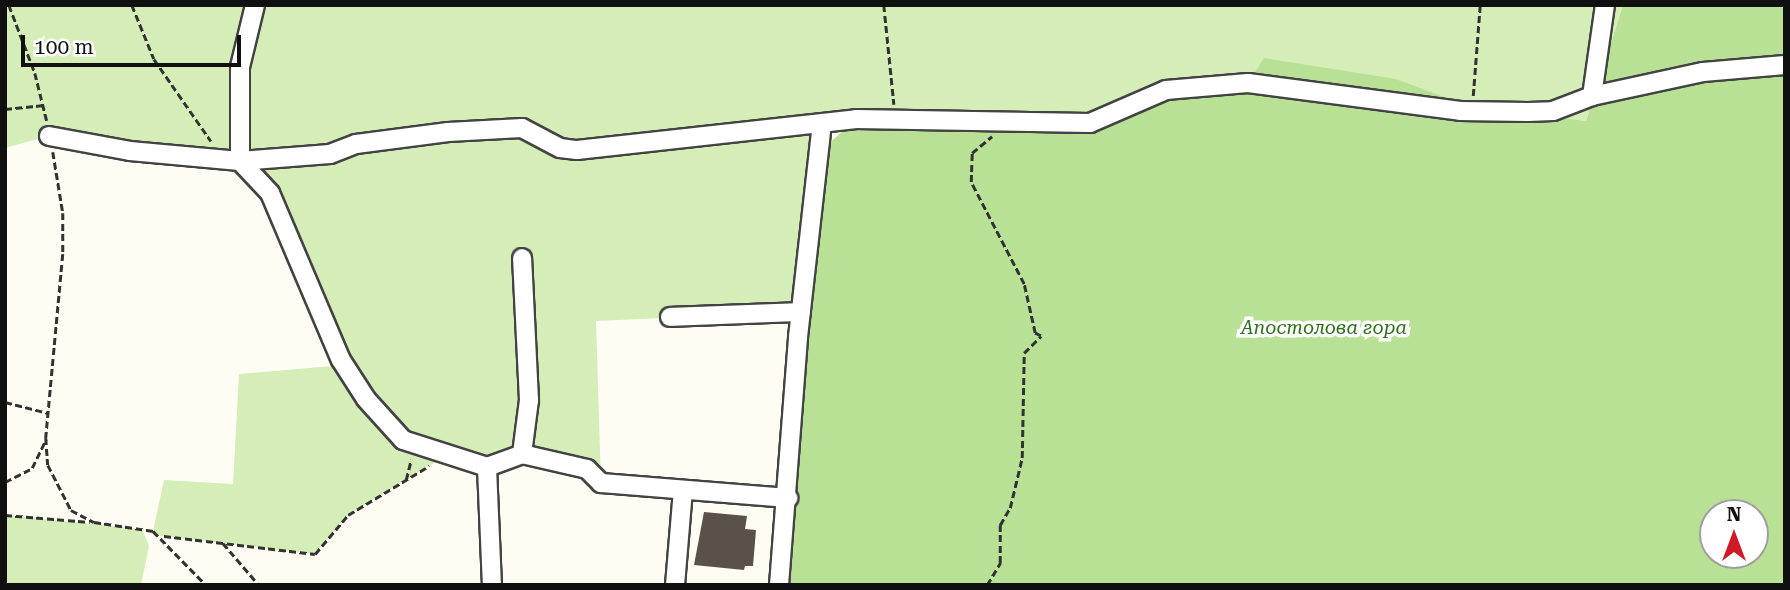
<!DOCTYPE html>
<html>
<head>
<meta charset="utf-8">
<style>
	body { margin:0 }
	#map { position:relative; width:1790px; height:590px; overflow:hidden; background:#fffdf3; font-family:"Roboto Serif",serif }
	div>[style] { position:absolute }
	.green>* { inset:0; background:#d5eeb8 }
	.forest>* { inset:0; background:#b9e196 }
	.building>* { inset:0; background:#5a514b }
	.path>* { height:2.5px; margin-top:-1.25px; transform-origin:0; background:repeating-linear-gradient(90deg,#323232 0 7px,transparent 0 10.5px) }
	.roads { filter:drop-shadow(2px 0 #434343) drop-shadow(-2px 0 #434343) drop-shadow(0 2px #434343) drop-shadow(0 -2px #434343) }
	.minor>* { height:18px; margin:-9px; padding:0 9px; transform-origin:9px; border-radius:9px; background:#fff }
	span { translate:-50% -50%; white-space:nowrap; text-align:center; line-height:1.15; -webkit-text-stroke:7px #fff; paint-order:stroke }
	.park-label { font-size:19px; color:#2c7019; font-style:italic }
	.frame { position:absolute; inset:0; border:7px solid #101010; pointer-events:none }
	.north { position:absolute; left:1699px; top:499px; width:70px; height:70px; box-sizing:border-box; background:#fff; border:2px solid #9f9f9f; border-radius:50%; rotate:0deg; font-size:19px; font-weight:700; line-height:28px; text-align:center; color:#101010 }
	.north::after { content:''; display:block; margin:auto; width:24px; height:32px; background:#cf1925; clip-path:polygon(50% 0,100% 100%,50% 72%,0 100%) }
	.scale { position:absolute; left:21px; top:35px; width:220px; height:32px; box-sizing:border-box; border:4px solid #101010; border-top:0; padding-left:9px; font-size:21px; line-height:24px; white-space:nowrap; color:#101010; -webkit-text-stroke:5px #fff; paint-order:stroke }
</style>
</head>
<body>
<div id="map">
	<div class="green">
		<div style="clip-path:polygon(5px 5px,1623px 5px,1586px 121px,1467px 105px,1396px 79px,1248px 83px,1105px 119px,822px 123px,801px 312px,596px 321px,601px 483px,522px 454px,487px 467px,458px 456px,434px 463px,348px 515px,315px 554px,161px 536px,153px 531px,164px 480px,233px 484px,239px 374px,344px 365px,294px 248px,240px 161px,49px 136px,5px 148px)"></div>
		<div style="clip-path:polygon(5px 515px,142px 529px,149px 546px,141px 585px,5px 585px)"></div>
	</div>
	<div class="forest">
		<div style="clip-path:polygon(evenodd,1623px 5px,1785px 5px,1785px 585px,782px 585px,825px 147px,856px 119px,1073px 125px,1147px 98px,1248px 83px,1264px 58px,1396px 79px,1467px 105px,1586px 121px,1623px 5px,1713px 513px,1755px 513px,1755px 555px,1713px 555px,1713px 513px)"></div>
	</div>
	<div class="building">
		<div style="clip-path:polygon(704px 512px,747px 516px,745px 529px,756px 530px,753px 566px,745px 566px,744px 570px,694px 565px)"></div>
	</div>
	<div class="path">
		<div style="left:9px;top:5px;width:73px;rotate:69.1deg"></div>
		<div style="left:35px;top:73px;width:49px;rotate:76deg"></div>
		<div style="left:132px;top:5px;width:58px;rotate:67.8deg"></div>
		<div style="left:154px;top:59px;width:100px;rotate:55.2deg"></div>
		<div style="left:884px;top:5px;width:100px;rotate:84.2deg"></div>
		<div style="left:1473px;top:96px;width:91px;rotate:-85.6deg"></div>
		<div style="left:5px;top:109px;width:40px;rotate:-5.7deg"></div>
		<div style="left:53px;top:152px;width:62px;rotate:80.7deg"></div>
		<div style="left:63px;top:213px;width:41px;rotate:90deg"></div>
		<div style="left:63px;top:254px;width:185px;rotate:95.3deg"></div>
		<div style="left:46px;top:438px;width:27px;rotate:86deg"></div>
		<div style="left:48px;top:465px;width:51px;rotate:62.9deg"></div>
		<div style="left:71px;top:510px;width:26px;rotate:28deg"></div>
		<div style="left:94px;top:522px;width:60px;rotate:8.7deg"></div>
		<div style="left:153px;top:531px;width:76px;rotate:45.5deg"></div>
		<div style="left:5px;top:402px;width:44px;rotate:14.3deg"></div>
		<div style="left:406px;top:480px;width:21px;rotate:-76deg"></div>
		<div style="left:5px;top:482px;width:30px;rotate:-27deg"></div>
		<div style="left:32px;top:468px;width:32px;rotate:-64deg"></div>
		<div style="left:5px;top:515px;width:85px;rotate:4.7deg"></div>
		<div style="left:164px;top:536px;width:152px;rotate:6.8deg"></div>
		<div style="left:315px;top:554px;width:51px;rotate:-49.8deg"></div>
		<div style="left:348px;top:515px;width:95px;rotate:-31.2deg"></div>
		<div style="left:223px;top:543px;width:55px;rotate:49.4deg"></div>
		<div style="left:987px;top:585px;width:26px;rotate:-59deg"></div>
		<div style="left:1000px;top:563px;width:38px;rotate:-90deg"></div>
		<div style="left:1000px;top:525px;width:20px;rotate:-60deg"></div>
		<div style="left:1010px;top:508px;width:51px;rotate:-76.5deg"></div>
		<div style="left:1022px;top:458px;width:105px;rotate:-88.9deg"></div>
		<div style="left:1024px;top:353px;width:24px;rotate:-45deg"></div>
		<div style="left:1041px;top:336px;width:7px;rotate:-153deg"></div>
		<div style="left:1035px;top:333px;width:50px;rotate:-102.7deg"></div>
		<div style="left:1024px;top:284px;width:115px;rotate:-117.5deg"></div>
		<div style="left:971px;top:182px;width:29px;rotate:-88deg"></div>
		<div style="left:972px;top:153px;width:26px;rotate:-40deg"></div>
	</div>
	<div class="roads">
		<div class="minor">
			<div style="left:255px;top:5px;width:64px;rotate:103.6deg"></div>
			<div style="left:240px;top:67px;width:94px;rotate:90deg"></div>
			<div style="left:240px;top:161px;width:44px;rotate:46.8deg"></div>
			<div style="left:270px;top:193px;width:181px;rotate:67deg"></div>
			<div style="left:341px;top:360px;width:46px;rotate:57.3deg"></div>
			<div style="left:366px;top:399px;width:55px;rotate:47.9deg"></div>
			<div style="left:403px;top:440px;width:88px;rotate:17.8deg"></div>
			<div style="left:487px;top:467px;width:37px;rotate:-20deg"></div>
			<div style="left:522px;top:454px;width:54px;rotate:-82.6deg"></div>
			<div style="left:529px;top:400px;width:142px;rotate:-92.8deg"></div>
			<div style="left:1592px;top:96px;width:92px;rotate:-81.9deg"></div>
			<div style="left:49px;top:136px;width:82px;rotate:10.5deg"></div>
			<div style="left:130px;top:151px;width:110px;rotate:5.2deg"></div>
			<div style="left:240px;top:161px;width:90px;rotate:-4.4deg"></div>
			<div style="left:330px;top:154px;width:28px;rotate:-21deg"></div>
			<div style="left:356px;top:144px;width:93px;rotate:-7.4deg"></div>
			<div style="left:448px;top:132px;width:74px;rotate:-3.1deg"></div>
			<div style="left:522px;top:128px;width:43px;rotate:27.8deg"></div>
			<div style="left:560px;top:148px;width:17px;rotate:7deg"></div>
			<div style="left:577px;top:150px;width:281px;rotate:-6.3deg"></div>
			<div style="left:856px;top:119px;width:234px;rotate:1deg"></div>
			<div style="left:1090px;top:123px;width:83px;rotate:-23.5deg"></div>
			<div style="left:1166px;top:90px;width:82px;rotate:-4.9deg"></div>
			<div style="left:1248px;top:83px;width:214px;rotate:7.5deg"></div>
			<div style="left:1460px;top:111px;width:68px;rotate:0.8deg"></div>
			<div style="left:1528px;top:112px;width:25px;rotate:-2deg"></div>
			<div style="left:1553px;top:111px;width:42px;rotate:-21deg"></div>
			<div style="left:1592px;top:96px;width:114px;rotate:-12.2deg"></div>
			<div style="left:1703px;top:72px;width:82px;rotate:-4.9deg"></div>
			<div style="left:670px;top:317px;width:131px;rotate:-2.2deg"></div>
			<div style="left:522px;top:454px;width:67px;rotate:13deg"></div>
			<div style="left:587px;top:469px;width:20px;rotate:45deg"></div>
			<div style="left:601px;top:483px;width:188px;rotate:4.6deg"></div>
			<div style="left:487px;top:467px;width:118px;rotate:87.6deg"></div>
			<div style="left:675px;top:585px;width:95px;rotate:-85.2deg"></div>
			<div style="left:779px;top:585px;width:249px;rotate:-85.6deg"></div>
			<div style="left:798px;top:337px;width:215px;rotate:-83.6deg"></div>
		</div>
	</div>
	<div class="park-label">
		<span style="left:1324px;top:328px">Апостолова гора</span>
	</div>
	<div class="frame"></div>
	<div class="north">N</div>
	<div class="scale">100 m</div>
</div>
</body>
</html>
